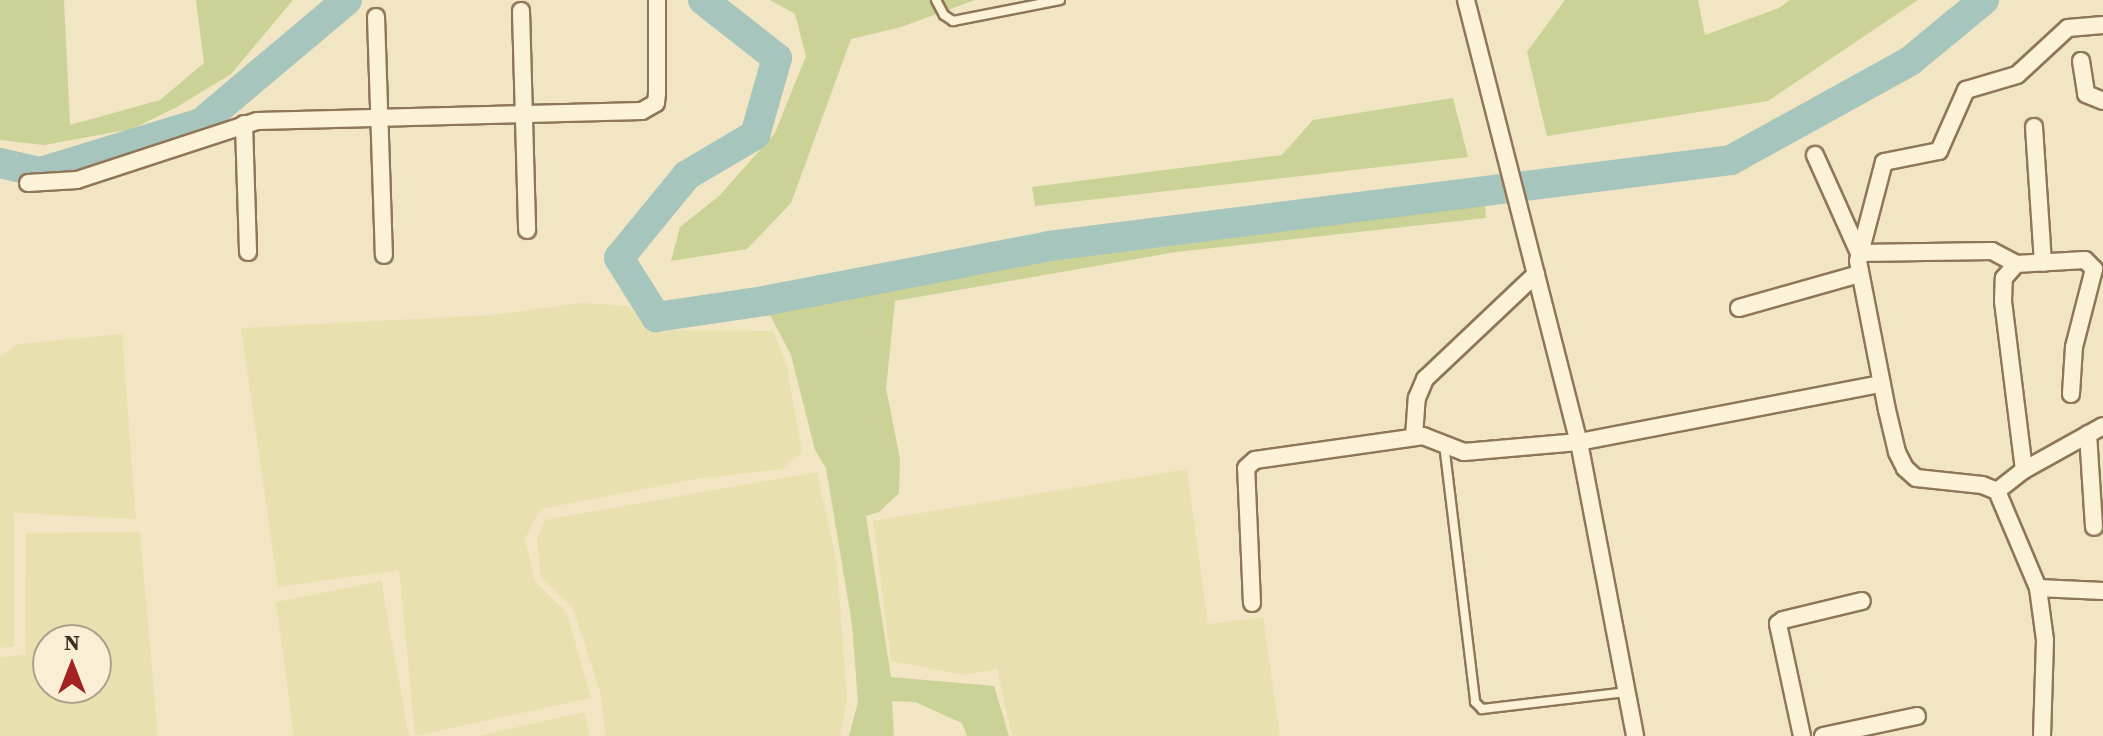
<!DOCTYPE html>
<html>
<head>
<meta charset="utf-8">
<style>
	body { margin:0 }
	#map { position:relative; width:2103px; height:736px; overflow:hidden; background:#f2e5c3; font-family:"Source Serif 4",serif }
	div>[style] { position:absolute }
	.farmland>* { inset:0; background:#e9e0b0 }
	.green>* { inset:0; background:#cad296 }
	.river>* { height:30px; margin:-15px; padding:0 15px; transform-origin:15px; border-radius:15px; background:#a6c5bc }
	.roads { filter:drop-shadow(2px 0 #8f7658) drop-shadow(-2px 0 #8f7658) drop-shadow(0 2px #8f7658) drop-shadow(0 -2px #8f7658) }
	.service>* { height:8px; margin:-4px; padding:0 4px; transform-origin:4px; border-radius:4px; background:#fcf2d8 }
	.minor>* { height:16px; margin:-8px; padding:0 8px; transform-origin:8px; border-radius:8px; background:#fcf2d8 }
	span { translate:-50% -50%; white-space:nowrap; text-align:center; line-height:1.15; -webkit-text-stroke:6px #f9efd4; paint-order:stroke }
	.north { position:absolute; left:32px; top:624px; width:80px; height:80px; box-sizing:border-box; background:#f9efd4; border:2px solid #aea18b; border-radius:50%; rotate:0deg; font-size:22px; font-weight:700; line-height:32px; text-align:center; color:#3d2d1d }
	.north::after { content:''; display:block; margin:auto; width:28px; height:36px; background:#a42222; clip-path:polygon(50% 0,100% 100%,50% 72%,0 100%) }
</style>
</head>
<body>
<div id="map">
	<div class="farmland">
		<div style="clip-path:polygon(582px 303px,629px 306px,651px 330px,773px 331px,787px 366px,802px 452px,783px 469px,696px 479px,541px 509px,525px 538px,535px 581px,567px 613px,591px 698px,415px 736px,399px 570px,278px 587px,241px 328px,492px 315px)"></div>
		<div style="clip-path:polygon(122px 334px,136px 519px,14px 513px,14px 646px,0 648px,0 357px,18px 344px)"></div>
		<div style="clip-path:polygon(1187px 469px,1208px 624px,1263px 617px,1280px 736px,1012px 736px,997px 669px,964px 675px,891px 661px,873px 521px)"></div>
		<div style="clip-path:polygon(817px 472px,837px 563px,847px 700px,840px 736px,606px 736px,600px 692px,573px 608px,541px 578px,537px 540px,545px 520px)"></div>
		<div style="clip-path:polygon(evenodd,140px 532px,158px 736px,0 736px,0 658px,25px 654px,26px 533px,140px 532px,48px 640px,96px 640px,96px 688px,48px 688px,48px 640px)"></div>
		<div style="clip-path:polygon(381px 581px,409px 736px,294px 736px,276px 602px)"></div>
		<div style="clip-path:polygon(584px 712px,590px 736px,478px 736px)"></div>
	</div>
	<div class="green">
		<div style="clip-path:polygon(0 0,64px 0,70px 125px,160px 100px,204px 63px,196px 0,293px 0,231px 74px,177px 107px,132px 129px,44px 145px,0 140px)"></div>
		<div style="clip-path:polygon(770px 0,975px 0,901px 27px,851px 39px,791px 203px,747px 249px,671px 261px,680px 227px,719px 196px,775px 133px,806px 56px,795px 14px)"></div>
		<div style="clip-path:polygon(1565px 0,1698px 0,1705px 35px,1779px 8px,1790px 0,1918px 0,1768px 101px,1547px 136px,1527px 52px)"></div>
		<div style="clip-path:polygon(1453px 98px,1468px 157px,1035px 206px,1032px 187px,1282px 155px,1313px 120px)"></div>
		<div style="clip-path:polygon(1485px 204px,1486px 218px,1176px 252px,895px 301px,886px 388px,900px 459px,899px 493px,879px 512px,866px 516px,891px 677px,994px 686px,1009px 736px,967px 736px,962px 723px,915px 702px,892px 701px,894px 736px,849px 736px,858px 702px,852px 624px,826px 468px,815px 450px,791px 355px,769px 313px,866px 290px,1106px 244px)"></div>
	</div>
	<div class="river">
		<div style="left:703px;top:0;width:94px;rotate:38.1deg"></div>
		<div style="left:777px;top:58px;width:80px;rotate:105.9deg"></div>
		<div style="left:755px;top:135px;width:79px;rotate:149.5deg"></div>
		<div style="left:687px;top:175px;width:107px;rotate:129.3deg"></div>
		<div style="left:619px;top:258px;width:70px;rotate:57.9deg"></div>
		<div style="left:656px;top:317px;width:109px;rotate:-8.4deg"></div>
		<div style="left:764px;top:301px;width:290px;rotate:-10.9deg"></div>
		<div style="left:1049px;top:246px;width:687px;rotate:-7.19deg"></div>
		<div style="left:1731px;top:160px;width:205px;rotate:-28.9deg"></div>
		<div style="left:1910px;top:61px;width:96px;rotate:-39.5deg"></div>
		<div style="left:0;top:163px;width:41px;rotate:12.7deg"></div>
		<div style="left:40px;top:172px;width:168px;rotate:-16.9deg"></div>
		<div style="left:201px;top:123px;width:191px;rotate:-40.1deg"></div>
	</div>
	<div class="roads">
		<div class="service">
			<div style="left:936px;top:0;width:17px;rotate:62deg"></div>
			<div style="left:944px;top:15px;width:11px;rotate:34deg"></div>
			<div style="left:953px;top:21px;width:109px;rotate:-11.1deg"></div>
			<div style="left:1444px;top:444px;width:260px;rotate:83.1deg"></div>
			<div style="left:1475px;top:702px;width:10px;rotate:45deg"></div>
			<div style="left:1482px;top:709px;width:145px;rotate:-6.7deg"></div>
		</div>
		<div class="minor">
			<div style="left:1466px;top:0;width:456px;rotate:75.7deg"></div>
			<div style="left:1579px;top:442px;width:299px;rotate:79.2deg"></div>
			<div style="left:521px;top:11px;width:219px;rotate:88.4deg"></div>
			<div style="left:376px;top:17px;width:238px;rotate:88.1deg"></div>
			<div style="left:2081px;top:61px;width:33px;rotate:81deg"></div>
			<div style="left:2086px;top:94px;width:18px;rotate:22deg"></div>
			<div style="left:244px;top:124px;width:128px;rotate:88.2deg"></div>
			<div style="left:2034px;top:127px;width:136px;rotate:86.2deg"></div>
			<div style="left:1815px;top:155px;width:107px;rotate:65.8deg"></div>
			<div style="left:1859px;top:253px;width:133px;rotate:-0.9deg"></div>
			<div style="left:1992px;top:251px;width:27px;rotate:28deg"></div>
			<div style="left:28px;top:183px;width:49px;rotate:-3.5deg"></div>
			<div style="left:77px;top:180px;width:190px;rotate:-18.1deg"></div>
			<div style="left:258px;top:121px;width:384px;rotate:-1.5deg"></div>
			<div style="left:642px;top:111px;width:16px;rotate:-30deg"></div>
			<div style="left:656px;top:103px;width:10px;rotate:-84deg"></div>
			<div style="left:657px;top:93px;width:93px;rotate:-90deg"></div>
			<div style="left:1739px;top:308px;width:125px;rotate:-15.8deg"></div>
			<div style="left:2088px;top:434px;width:93px;rotate:86.3deg"></div>
			<div style="left:1414px;top:437px;width:39px;rotate:-86deg"></div>
			<div style="left:1417px;top:398px;width:21px;rotate:-67deg"></div>
			<div style="left:1425px;top:379px;width:153px;rotate:-43.4deg"></div>
			<div style="left:2024px;top:470px;width:170px;rotate:-97.1deg"></div>
			<div style="left:2003px;top:301px;width:23px;rotate:-88deg"></div>
			<div style="left:2004px;top:278px;width:18px;rotate:-49deg"></div>
			<div style="left:2016px;top:264px;width:69px;rotate:-3.3deg"></div>
			<div style="left:2085px;top:260px;width:13px;rotate:45deg"></div>
			<div style="left:2094px;top:269px;width:81px;rotate:104.4deg"></div>
			<div style="left:2074px;top:347px;width:47px;rotate:93.7deg"></div>
			<div style="left:1997px;top:491px;width:34px;rotate:-38deg"></div>
			<div style="left:2024px;top:470px;width:90px;rotate:-29.1deg"></div>
			<div style="left:2038px;top:588px;width:65px;rotate:2.6deg"></div>
			<div style="left:1252px;top:603px;width:135px;rotate:-92.5deg"></div>
			<div style="left:1246px;top:468px;width:12px;rotate:-42deg"></div>
			<div style="left:1255px;top:460px;width:170px;rotate:-8.1deg"></div>
			<div style="left:1423px;top:436px;width:44px;rotate:21.3deg"></div>
			<div style="left:1464px;top:452px;width:115px;rotate:-5deg"></div>
			<div style="left:1579px;top:442px;width:308px;rotate:-10.9deg"></div>
			<div style="left:1802px;top:736px;width:115px;rotate:-102.1deg"></div>
			<div style="left:1778px;top:624px;width:6px;rotate:-39deg"></div>
			<div style="left:1783px;top:620px;width:81px;rotate:-13.5deg"></div>
			<div style="left:1823px;top:736px;width:96px;rotate:-12deg"></div>
			<div style="left:2042px;top:736px;width:96px;rotate:-88.2deg"></div>
			<div style="left:2045px;top:640px;width:52px;rotate:-97.7deg"></div>
			<div style="left:2038px;top:588px;width:105px;rotate:-112.9deg"></div>
			<div style="left:1997px;top:491px;width:16px;rotate:-158deg"></div>
			<div style="left:1982px;top:485px;width:66px;rotate:-173.9deg"></div>
			<div style="left:1916px;top:478px;width:15px;rotate:-138deg"></div>
			<div style="left:1905px;top:468px;width:18px;rotate:-117deg"></div>
			<div style="left:1897px;top:452px;width:43px;rotate:-103.4deg"></div>
			<div style="left:1887px;top:410px;width:152px;rotate:-101deg"></div>
			<div style="left:1858px;top:261px;width:102px;rotate:-75.3deg"></div>
			<div style="left:1884px;top:162px;width:56px;rotate:-11.3deg"></div>
			<div style="left:1939px;top:151px;width:67px;rotate:-66.1deg"></div>
			<div style="left:1966px;top:90px;width:53px;rotate:-16.4deg"></div>
			<div style="left:2017px;top:75px;width:69px;rotate:-42.7deg"></div>
			<div style="left:2068px;top:28px;width:35px;rotate:-5deg"></div>
		</div>
	</div>
	<div class="north">N</div>
</div>
</body>
</html>
